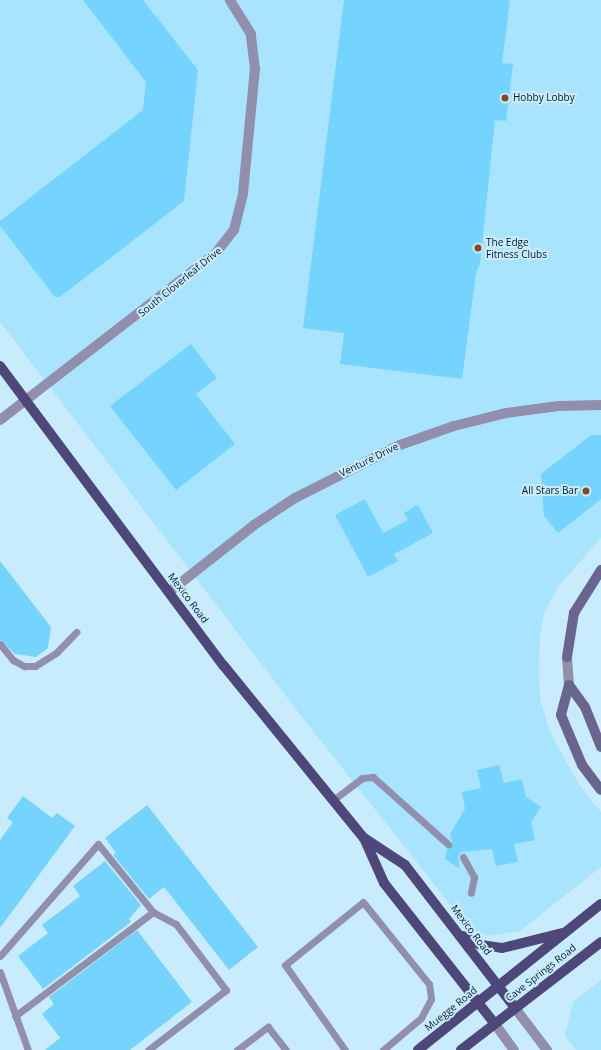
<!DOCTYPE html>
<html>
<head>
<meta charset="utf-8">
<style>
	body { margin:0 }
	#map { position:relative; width:601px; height:1050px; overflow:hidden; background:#c9ecfd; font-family:"Open Sans",sans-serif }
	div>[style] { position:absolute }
	.built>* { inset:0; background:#a9e4ff }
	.building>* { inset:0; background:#74d4fd }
	.service>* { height:7px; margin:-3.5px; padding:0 3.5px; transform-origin:3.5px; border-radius:3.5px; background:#918fac }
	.minor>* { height:10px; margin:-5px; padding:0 5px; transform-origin:5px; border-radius:5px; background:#918fac }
	.tertiary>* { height:10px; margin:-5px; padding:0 5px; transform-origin:5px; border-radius:5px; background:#918fac }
	.secondary>* { height:10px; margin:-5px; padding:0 5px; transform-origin:5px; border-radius:5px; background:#69658f }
	.primary>* { height:10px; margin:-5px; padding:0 5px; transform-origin:5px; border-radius:5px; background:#4e4779 }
	.dots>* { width:11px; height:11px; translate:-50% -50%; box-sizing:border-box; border:2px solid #c9ecfd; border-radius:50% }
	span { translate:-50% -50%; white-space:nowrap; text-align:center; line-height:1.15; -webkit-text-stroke:4px #c9ecfd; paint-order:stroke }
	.poi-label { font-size:10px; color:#001c28 }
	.left { translate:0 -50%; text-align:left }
	.right { translate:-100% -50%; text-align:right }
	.street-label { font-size:10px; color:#001c28 }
</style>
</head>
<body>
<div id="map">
	<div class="built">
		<div style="clip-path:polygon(0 0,601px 0,601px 538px,558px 587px,545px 611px,540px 634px,539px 672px,540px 699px,550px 732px,580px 786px,601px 812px,601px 867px,520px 931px,487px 936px,472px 929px,461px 918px,305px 721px,0 322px)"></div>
		<div style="clip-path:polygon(601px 980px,601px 1050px,576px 1050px,565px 1036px,573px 1002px)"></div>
	</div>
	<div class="building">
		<div style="clip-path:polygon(83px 0,143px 0,198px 70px,184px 201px,60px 297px,55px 297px,0 226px,0 221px,143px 110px,146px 82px)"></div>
		<div style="clip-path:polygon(344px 0,510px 0,502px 63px,513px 64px,506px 121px,495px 120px,480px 264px,476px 273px,462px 379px,340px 364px,344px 333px,303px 328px)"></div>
		<div style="clip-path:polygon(191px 344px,217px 378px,196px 394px,235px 444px,176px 490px,110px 406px)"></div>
		<div style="clip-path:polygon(591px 435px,601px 435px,601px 499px,558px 533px,544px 516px,541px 474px)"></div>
		<div style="clip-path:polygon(365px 499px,383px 533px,408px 520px,404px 513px,418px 505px,433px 533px,394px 554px,398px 561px,368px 577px,335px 515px)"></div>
		<div style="clip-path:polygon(0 561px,51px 627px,48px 648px,36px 657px,15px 654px,0 639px)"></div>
		<div style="clip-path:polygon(499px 765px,504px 783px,522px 779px,526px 797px,541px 807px,531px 822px,535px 840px,514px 844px,518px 862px,496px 866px,492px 849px,461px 852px,458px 857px,460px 869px,445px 859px,447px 849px,453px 845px,450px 834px,465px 809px,462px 792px,481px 788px,477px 770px)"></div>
		<div style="clip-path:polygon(23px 796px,52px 818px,57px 813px,75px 826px,0 928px,0 840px,13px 822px,7px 818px)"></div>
		<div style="clip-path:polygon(147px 805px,258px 947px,229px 970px,164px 887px,149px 899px,113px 855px,116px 853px,105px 838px)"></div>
		<div style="clip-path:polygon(105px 861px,141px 905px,129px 919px,131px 922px,43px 989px,18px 956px,48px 933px,42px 925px,80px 896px,73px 886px)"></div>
		<div style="clip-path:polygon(137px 930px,192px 1002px,130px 1050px,45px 1050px,60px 1038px,42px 1014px,54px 1004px,49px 997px)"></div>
	</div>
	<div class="service">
		<div style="left:0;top:644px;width:21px;rotate:51deg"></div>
		<div style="left:13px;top:660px;width:13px;rotate:29deg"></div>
		<div style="left:24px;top:666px;width:11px"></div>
		<div style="left:35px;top:666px;width:26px;rotate:-32deg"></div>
		<div style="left:57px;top:652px;width:28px;rotate:-46deg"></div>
		<div style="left:333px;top:800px;width:36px;rotate:-37deg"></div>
		<div style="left:362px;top:778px;width:11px;rotate:-5deg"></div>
		<div style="left:373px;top:777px;width:101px;rotate:41.8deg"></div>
		<div style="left:463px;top:857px;width:23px;rotate:61deg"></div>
		<div style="left:474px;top:877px;width:16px;rotate:101deg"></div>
		<div style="left:0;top:956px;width:149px;rotate:-48.8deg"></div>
		<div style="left:98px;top:844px;width:87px;rotate:51deg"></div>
		<div style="left:153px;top:912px;width:26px;rotate:28deg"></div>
		<div style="left:176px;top:924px;width:83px;rotate:52.9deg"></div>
		<div style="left:226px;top:990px;width:98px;rotate:142.4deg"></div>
		<div style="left:0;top:972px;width:83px;rotate:70.3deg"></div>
		<div style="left:15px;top:1016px;width:173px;rotate:-37deg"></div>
		<div style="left:237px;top:1050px;width:39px;rotate:-37deg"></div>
		<div style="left:268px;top:1027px;width:29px;rotate:52deg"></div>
		<div style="left:345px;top:1050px;width:104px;rotate:-125.2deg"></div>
		<div style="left:285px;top:965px;width:100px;rotate:-38.9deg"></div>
		<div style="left:363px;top:902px;width:105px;rotate:51.2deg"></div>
		<div style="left:429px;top:984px;width:15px;rotate:82deg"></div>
		<div style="left:431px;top:999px;width:21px;rotate:118deg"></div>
		<div style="left:421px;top:1018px;width:50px;rotate:139.9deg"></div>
	</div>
	<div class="minor">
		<div style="left:0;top:420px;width:272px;rotate:-37.7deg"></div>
		<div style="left:215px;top:254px;width:31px;rotate:-52deg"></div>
		<div style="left:234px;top:230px;width:38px;rotate:-76deg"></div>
		<div style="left:243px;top:193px;width:125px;rotate:-84.5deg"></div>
		<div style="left:255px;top:69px;width:35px;rotate:-97deg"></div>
		<div style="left:251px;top:34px;width:40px;rotate:-122deg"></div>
		<div style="left:169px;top:592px;width:108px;rotate:-38.2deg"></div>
		<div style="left:254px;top:525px;width:49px;rotate:-33.4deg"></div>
		<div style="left:295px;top:498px;width:118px;rotate:-26.8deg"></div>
		<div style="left:400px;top:445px;width:57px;rotate:-19.4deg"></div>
		<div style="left:454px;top:426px;width:54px;rotate:-14deg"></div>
		<div style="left:506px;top:413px;width:53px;rotate:-7.5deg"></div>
		<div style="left:559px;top:406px;width:42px;rotate:-1.4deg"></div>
	</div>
	<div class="tertiary">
		<div style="left:567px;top:657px;width:28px;rotate:86deg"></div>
		<div style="left:515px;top:1008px;width:53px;rotate:52.7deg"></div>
		<div style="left:495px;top:1024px;width:32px;rotate:54deg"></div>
	</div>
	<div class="secondary">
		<div style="left:567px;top:657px;width:45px;rotate:-81deg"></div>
		<div style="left:574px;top:613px;width:51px;rotate:-57.9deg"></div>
		<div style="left:569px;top:685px;width:31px;rotate:105deg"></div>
		<div style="left:561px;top:715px;width:54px;rotate:67.2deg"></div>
		<div style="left:582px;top:765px;width:31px;rotate:53deg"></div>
		<div style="left:569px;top:685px;width:27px;rotate:54deg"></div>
		<div style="left:585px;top:707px;width:43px;rotate:68.2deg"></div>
	</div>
	<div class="primary">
		<div style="left:0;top:366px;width:374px;rotate:53.3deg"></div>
		<div style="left:224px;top:666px;width:222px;rotate:50.9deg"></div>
		<div style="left:364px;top:838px;width:49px;rotate:66deg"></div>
		<div style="left:384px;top:883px;width:179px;rotate:51.8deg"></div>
		<div style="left:364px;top:838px;width:49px;rotate:33.4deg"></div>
		<div style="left:405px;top:865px;width:180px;rotate:52.4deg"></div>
		<div style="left:463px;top:936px;width:20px;rotate:27deg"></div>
		<div style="left:481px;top:945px;width:21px;rotate:8deg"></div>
		<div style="left:502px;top:948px;width:63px;rotate:-13.8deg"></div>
		<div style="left:418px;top:1050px;width:234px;rotate:-38.6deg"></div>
		<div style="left:461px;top:1050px;width:177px;rotate:-37.6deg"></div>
	</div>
	<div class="dots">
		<div style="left:505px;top:98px;background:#8c471e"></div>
		<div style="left:478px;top:248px;background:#8c471e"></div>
		<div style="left:586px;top:491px;background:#8c471e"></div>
	</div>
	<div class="poi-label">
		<span class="left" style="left:513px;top:98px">Hobby Lobby</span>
		<span class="left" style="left:486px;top:248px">The Edge<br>Fitness Clubs</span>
		<span class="right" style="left:578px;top:491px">All Stars Bar</span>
	</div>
	<div class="street-label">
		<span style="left:180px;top:282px;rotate:-39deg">South Cloverleaf Drive</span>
		<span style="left:369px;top:460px;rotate:-26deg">Venture Drive</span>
		<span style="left:188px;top:598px;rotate:53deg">Mexico Road</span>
		<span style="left:471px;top:930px;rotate:53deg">Mexico Road</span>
		<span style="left:541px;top:973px;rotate:-38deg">Cave Springs Road</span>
		<span style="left:451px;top:1009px;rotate:-39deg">Muegge Road</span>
	</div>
</div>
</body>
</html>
